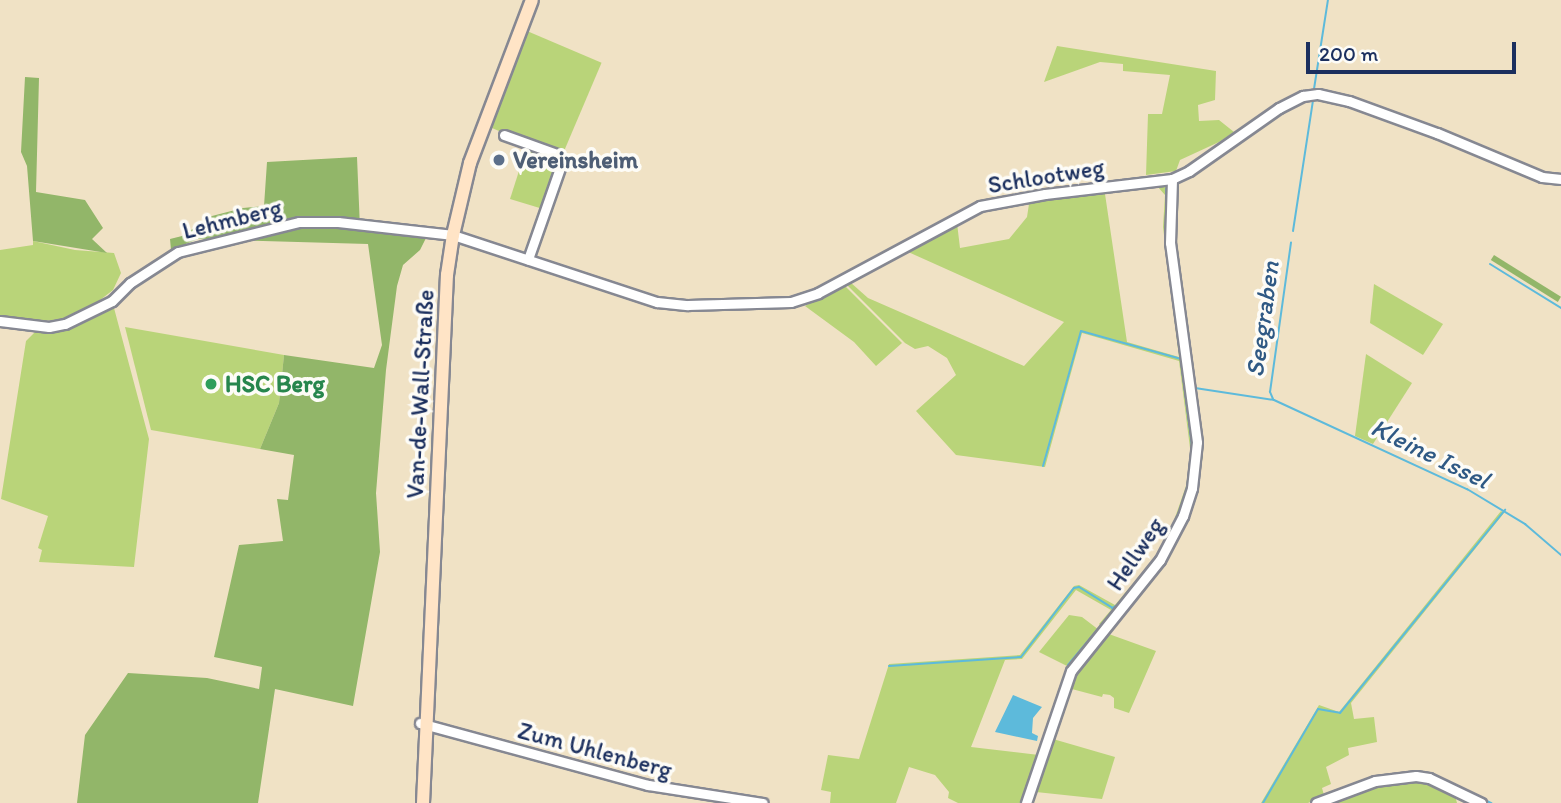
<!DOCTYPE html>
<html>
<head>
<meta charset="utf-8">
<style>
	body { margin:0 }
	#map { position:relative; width:1561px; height:803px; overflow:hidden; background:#f0e2c5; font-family:Itim,sans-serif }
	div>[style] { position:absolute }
	.green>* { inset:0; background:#b9d479; transform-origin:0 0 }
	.forest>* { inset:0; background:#92b669; transform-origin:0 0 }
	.water>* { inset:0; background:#5dbadb }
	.stream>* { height:2px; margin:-1px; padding:0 1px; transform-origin:1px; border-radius:1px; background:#5dbadb }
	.roads { filter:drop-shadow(2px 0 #868892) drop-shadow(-2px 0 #868892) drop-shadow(0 2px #868892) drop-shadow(0 -2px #868892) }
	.street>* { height:9px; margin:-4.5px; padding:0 4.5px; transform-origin:4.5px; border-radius:4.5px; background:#fff }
	.secondary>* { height:12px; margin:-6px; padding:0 6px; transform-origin:6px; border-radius:6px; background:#ffe4c6 }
	.dots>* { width:19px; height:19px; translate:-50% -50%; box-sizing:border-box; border:4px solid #fdfcf7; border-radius:50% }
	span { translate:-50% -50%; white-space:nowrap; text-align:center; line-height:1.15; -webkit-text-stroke:7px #fdfcf7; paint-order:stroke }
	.service-label { font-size:24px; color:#4e5e75; font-weight:700 }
	.left { translate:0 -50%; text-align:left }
	.street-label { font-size:24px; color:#1b2f5e }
	.leisure-label { font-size:24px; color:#27864d; font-weight:700 }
	.water-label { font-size:26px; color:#2f5984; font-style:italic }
	.scale { position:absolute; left:1306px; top:42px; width:210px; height:32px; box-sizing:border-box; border:4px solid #1b2f5e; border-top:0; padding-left:9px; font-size:21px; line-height:24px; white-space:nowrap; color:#1b2f5e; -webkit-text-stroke:5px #fdfcf7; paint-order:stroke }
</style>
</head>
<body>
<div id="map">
	<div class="green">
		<div style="left:527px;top:31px;width:81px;height:103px;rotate:23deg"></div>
		<div style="clip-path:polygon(1057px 46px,1216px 71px,1215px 100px,1198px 105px,1199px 121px,1219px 120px,1234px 132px,1219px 142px,1180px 160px,1176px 171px,1146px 175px,1148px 114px,1162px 114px,1170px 75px,1123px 71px,1123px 64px,1100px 62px,1044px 82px)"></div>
		<div style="clip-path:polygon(527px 146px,553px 155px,558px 162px,543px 209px,510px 199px)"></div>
		<div style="clip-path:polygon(evenodd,1163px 183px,1169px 192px,1194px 444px,1190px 486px,1168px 543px,1102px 627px,1099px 624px,1111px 610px,1076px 590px,1022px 659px,1005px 660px,971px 747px,1039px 755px,1022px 803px,958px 803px,948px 798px,949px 792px,935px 775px,909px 767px,896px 803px,830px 803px,831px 792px,821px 790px,828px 755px,859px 759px,889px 664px,1020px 655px,1074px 586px,1079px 585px,1115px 605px,1156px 556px,1171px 529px,1186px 486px,1191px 456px,1179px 361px,1082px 333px,1045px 467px,956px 455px,916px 411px,956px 375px,947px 358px,928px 346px,915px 349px,905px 343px,846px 284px,850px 282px,868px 298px,1024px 366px,1064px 322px,906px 251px,957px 223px,960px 248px,1009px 239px,1027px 217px,1029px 204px,1008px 206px,1007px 203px,1163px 183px,1157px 186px,1165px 195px,1163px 227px,1179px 357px,1127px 342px,1105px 194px,1157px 186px)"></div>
		<div style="clip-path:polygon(33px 241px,75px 250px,114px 253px,121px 273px,113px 290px,91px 307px,66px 319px,38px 321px,0 316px,0 250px,33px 245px)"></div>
		<div style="clip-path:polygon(1374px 284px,1443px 324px,1423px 355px,1370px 323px)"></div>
		<div style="clip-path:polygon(844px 285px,902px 343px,876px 366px,854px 342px,805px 306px)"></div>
		<div style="clip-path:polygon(114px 308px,149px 439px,134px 567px,39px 562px,42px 550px,38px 548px,48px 516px,1px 499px,26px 341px,35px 332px,75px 327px)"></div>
		<div style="clip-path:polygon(125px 327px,284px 355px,279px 403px,260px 449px,151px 430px)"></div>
		<div style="clip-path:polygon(1366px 354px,1412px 383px,1373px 444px,1355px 436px)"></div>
		<div style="clip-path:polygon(1190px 355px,1203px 456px,1194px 500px,1182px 532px,1165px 562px,1106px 633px,1156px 651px,1129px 713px,1114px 708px,1114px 698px,1110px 695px,1103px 694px,1102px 697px,1068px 688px,1072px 672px,1162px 561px,1198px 473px)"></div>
		<div style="clip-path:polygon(1501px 511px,1504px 513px,1351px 703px,1354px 719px,1374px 717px,1377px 742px,1348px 748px,1349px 755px,1326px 767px,1331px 784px,1322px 788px,1324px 795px,1308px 803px,1261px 803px,1319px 705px,1339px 712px)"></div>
		<div style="clip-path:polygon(1069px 615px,1082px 617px,1099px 630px,1060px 685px,1069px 667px,1039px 652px)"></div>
		<div style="clip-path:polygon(1053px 739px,1115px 757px,1102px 799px,1036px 792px)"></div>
		<div style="clip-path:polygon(1429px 781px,1454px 792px,1457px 803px,1330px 803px,1377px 787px)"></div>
	</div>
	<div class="forest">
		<div style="clip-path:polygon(25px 77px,39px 78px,36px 192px,85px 200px,103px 228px,92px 239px,107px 253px,33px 241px,27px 166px,21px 152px)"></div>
		<div style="clip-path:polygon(357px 157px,360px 228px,427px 236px,420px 250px,403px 265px,397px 286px,386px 370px,376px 493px,380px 552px,353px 706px,275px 689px,258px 803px,77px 803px,85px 735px,128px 673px,207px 678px,259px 689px,262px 667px,214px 657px,239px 545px,283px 541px,277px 499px,288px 500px,294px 455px,260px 449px,279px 403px,284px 355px,374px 368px,382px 345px,368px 244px,198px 239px,171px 250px,170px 239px,182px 236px,212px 216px,243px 208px,264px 206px,267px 162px)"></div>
		<div style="left:1494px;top:255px;width:79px;height:6px;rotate:32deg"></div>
	</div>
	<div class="water">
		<div style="clip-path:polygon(1013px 695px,1042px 707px,1033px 718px,1032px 733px,1038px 736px,1037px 741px,995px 732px)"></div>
	</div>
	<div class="stream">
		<div style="left:1314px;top:89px;width:90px;rotate:-81.1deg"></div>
		<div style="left:1023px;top:203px;width:92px;rotate:-8.1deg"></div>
		<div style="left:1293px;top:231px;width:133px;rotate:-81.3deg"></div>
		<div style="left:1166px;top:239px;width:50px;rotate:-90deg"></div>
		<div style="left:1168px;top:259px;width:190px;rotate:82.7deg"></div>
		<div style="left:1490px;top:264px;width:84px;rotate:31.8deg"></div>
		<div style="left:804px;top:304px;width:13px;rotate:-27deg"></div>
		<div style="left:1195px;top:388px;width:80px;rotate:8.6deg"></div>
		<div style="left:1274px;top:400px;width:213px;rotate:24.8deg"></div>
		<div style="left:1467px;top:489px;width:68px;rotate:31.1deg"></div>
		<div style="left:1525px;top:524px;width:48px;rotate:40.7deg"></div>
		<div style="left:1273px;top:399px;width:8px;rotate:-113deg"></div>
		<div style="left:1270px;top:392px;width:151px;rotate:-82deg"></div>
		<div style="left:1043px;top:466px;width:140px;rotate:-74.3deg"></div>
		<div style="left:1081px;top:331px;width:104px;rotate:15.6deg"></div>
		<div style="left:1101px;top:626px;width:23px;rotate:-50deg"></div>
		<div style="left:1068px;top:665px;width:47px;rotate:-50.2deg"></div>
		<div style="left:889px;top:666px;width:132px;rotate:-3.9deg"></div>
		<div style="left:1021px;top:657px;width:87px;rotate:-52.5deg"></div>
		<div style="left:1074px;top:588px;width:5px;rotate:-11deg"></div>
		<div style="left:1079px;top:587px;width:39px;rotate:32deg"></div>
		<div style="left:1112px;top:608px;width:8px;rotate:-30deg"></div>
		<div style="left:1434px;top:775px;width:64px;rotate:26.2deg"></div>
		<div style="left:1263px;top:803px;width:109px;rotate:-59.7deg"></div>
		<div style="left:1318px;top:709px;width:22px;rotate:10deg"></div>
		<div style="left:1340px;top:713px;width:262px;rotate:-50.9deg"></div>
	</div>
	<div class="roads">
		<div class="street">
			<div style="left:504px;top:135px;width:56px;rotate:19.7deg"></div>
			<div style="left:557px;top:154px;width:6px;rotate:51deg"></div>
			<div style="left:561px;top:159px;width:6px;rotate:90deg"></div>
			<div style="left:561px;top:165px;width:100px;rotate:109.3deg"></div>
			<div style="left:0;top:321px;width:49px;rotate:7deg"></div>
			<div style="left:49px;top:327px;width:16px;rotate:-11deg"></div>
			<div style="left:65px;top:324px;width:52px;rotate:-26.1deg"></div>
			<div style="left:112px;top:301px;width:25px;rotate:-45deg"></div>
			<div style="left:130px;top:283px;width:57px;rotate:-32.9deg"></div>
			<div style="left:178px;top:252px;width:125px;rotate:-13.9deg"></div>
			<div style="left:299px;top:222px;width:39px"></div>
			<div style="left:338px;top:222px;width:116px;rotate:6.4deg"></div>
			<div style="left:453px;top:235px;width:215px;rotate:18.2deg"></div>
			<div style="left:657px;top:302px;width:31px;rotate:6deg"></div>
			<div style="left:688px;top:305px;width:103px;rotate:-1.7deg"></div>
			<div style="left:791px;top:302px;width:28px;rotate:-18deg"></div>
			<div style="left:818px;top:293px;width:184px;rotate:-28.2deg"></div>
			<div style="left:980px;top:206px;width:66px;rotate:-10.5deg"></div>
			<div style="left:1045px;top:194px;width:128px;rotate:-6.7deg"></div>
			<div style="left:1172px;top:179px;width:19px;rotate:-25deg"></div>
			<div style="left:1189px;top:171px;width:110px;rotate:-35deg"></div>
			<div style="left:1279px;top:108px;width:27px;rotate:-27deg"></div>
			<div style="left:1303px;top:96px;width:15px;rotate:-8deg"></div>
			<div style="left:1318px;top:94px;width:32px;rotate:13deg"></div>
			<div style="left:1349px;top:101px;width:94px;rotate:20deg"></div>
			<div style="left:1437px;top:133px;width:114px;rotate:22.7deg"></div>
			<div style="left:1542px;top:177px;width:19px;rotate:6deg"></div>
			<div style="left:420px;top:723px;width:236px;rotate:15.2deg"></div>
			<div style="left:648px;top:785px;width:116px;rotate:8.9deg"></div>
			<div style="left:1026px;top:803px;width:139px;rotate:-71.2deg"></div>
			<div style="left:1071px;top:671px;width:142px;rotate:-51.3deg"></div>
			<div style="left:1160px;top:560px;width:50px;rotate:-62.4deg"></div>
			<div style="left:1183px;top:516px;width:29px;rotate:-72deg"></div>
			<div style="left:1192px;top:488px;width:46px;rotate:-83.8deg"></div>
			<div style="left:1197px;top:442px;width:201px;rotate:-97.7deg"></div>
			<div style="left:1170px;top:243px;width:64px;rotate:-88.2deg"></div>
			<div style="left:1316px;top:803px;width:63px;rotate:-20.4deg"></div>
			<div style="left:1375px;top:781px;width:41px;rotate:-7deg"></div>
			<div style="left:1416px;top:776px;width:13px;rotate:9deg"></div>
			<div style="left:1429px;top:778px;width:58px;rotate:25.7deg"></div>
		</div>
		<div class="secondary">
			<div style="left:423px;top:803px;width:529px;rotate:-87.4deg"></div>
			<div style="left:447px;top:275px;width:40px;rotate:-81.5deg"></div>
			<div style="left:453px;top:235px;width:74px;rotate:-76.7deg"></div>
			<div style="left:470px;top:163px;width:174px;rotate:-69.2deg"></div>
		</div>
	</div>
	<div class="dots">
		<div style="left:499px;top:160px;background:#5c6f8a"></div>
		<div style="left:211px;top:384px;background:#2e9e5b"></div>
	</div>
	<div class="service-label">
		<span class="left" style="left:513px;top:160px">Vereinsheim</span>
	</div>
	<div class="street-label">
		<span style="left:1046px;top:176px;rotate:-9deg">Schlootweg</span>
		<span style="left:232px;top:219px;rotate:-14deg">Lehmberg</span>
		<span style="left:420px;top:394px;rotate:-87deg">Van-de-Wall-Straße</span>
		<span style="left:1135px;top:554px;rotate:-56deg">Hellweg</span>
		<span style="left:595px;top:750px;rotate:15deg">Zum Uhlenberg</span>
	</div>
	<div class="leisure-label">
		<span class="left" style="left:225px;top:384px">HSC Berg</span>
	</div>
	<div class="water-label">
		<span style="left:1263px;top:319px;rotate:-82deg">Seegraben</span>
		<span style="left:1430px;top:454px;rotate:26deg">Kleine Issel</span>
	</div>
	<div class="scale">200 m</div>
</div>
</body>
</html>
